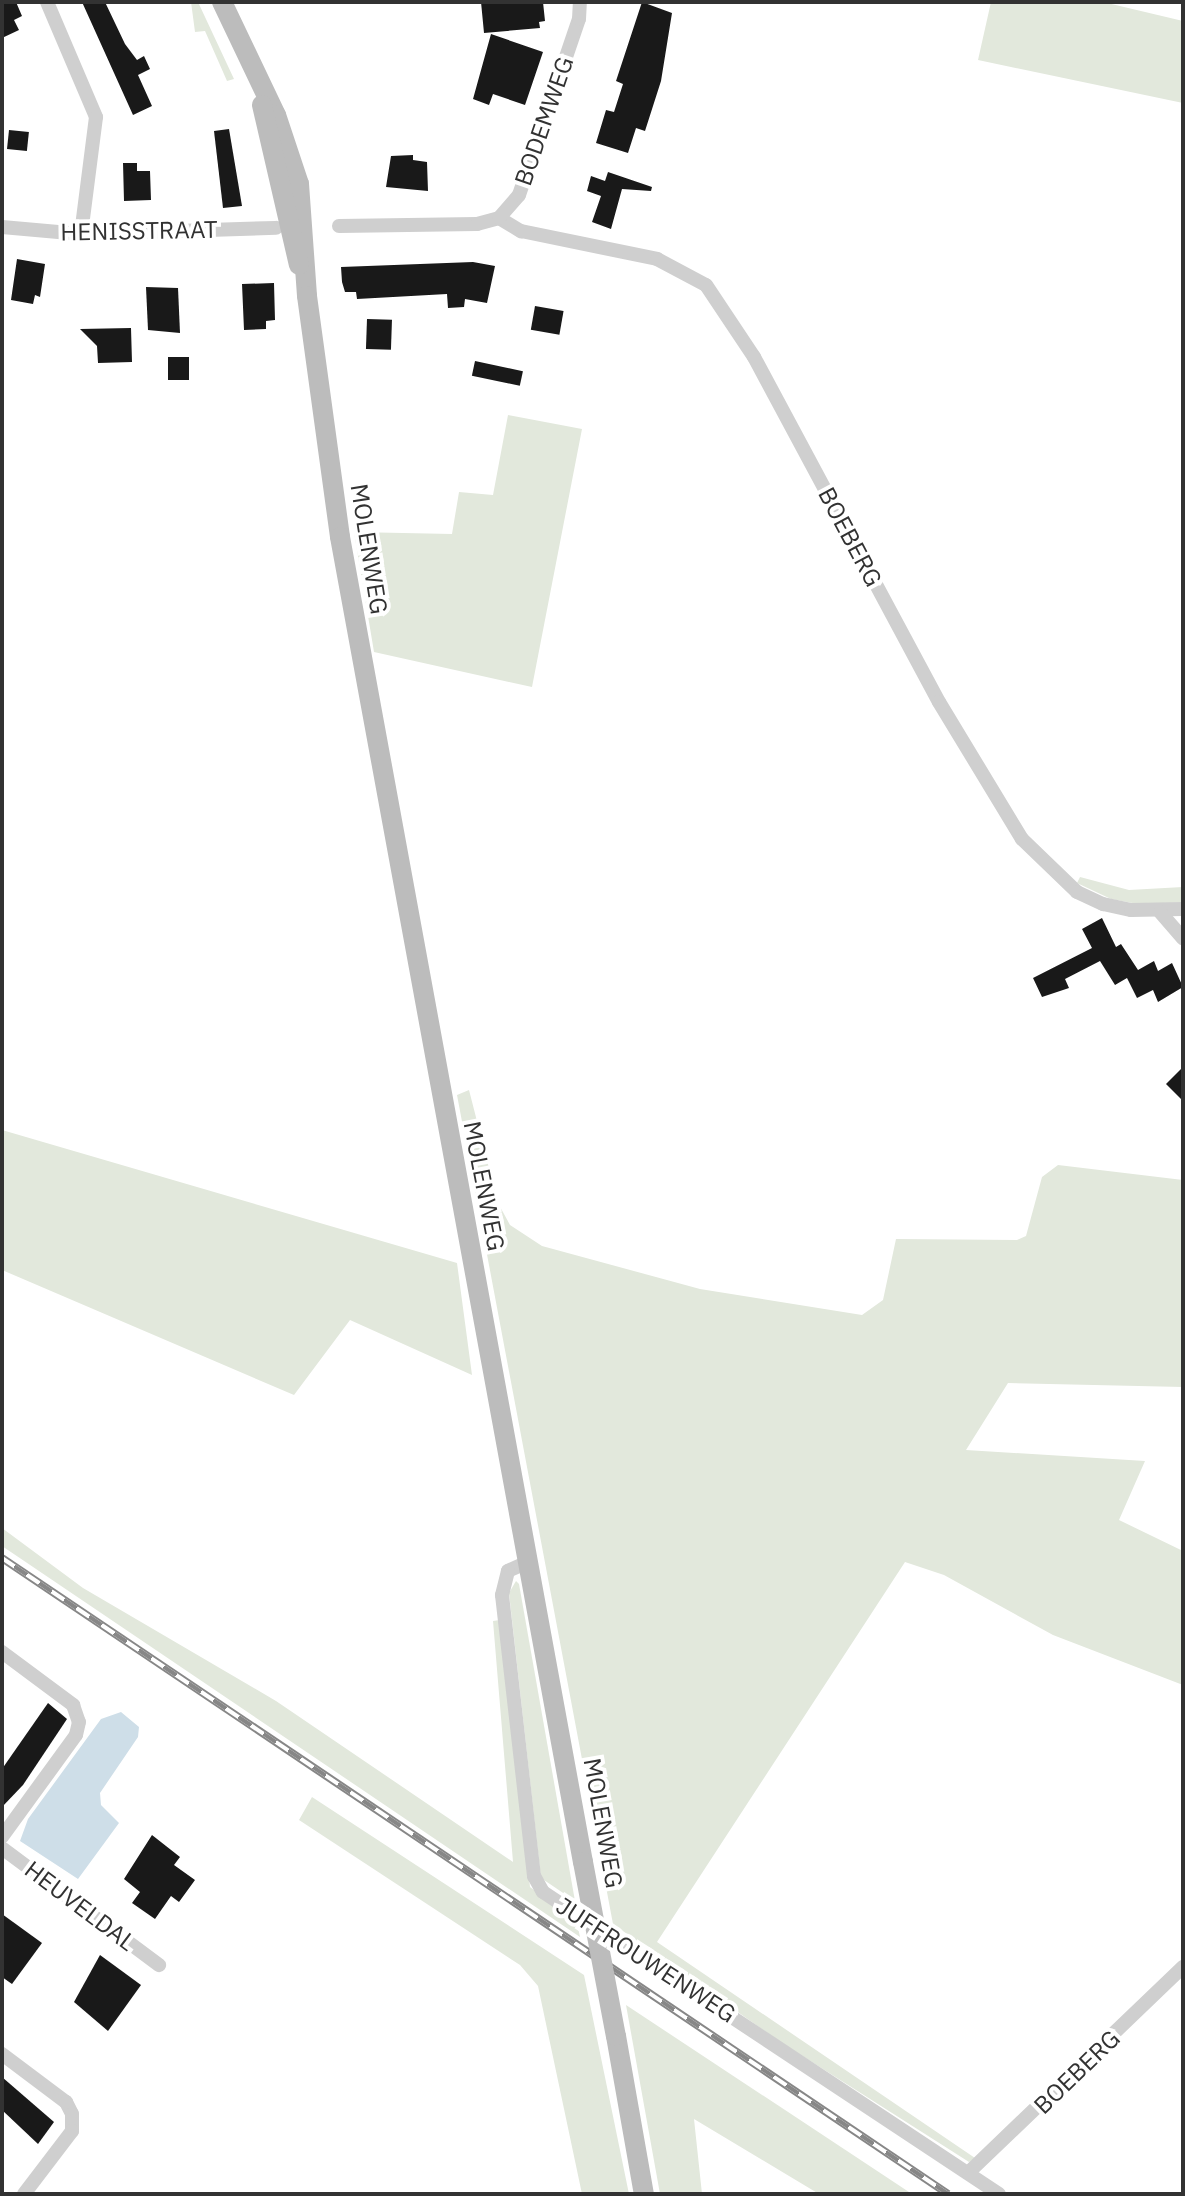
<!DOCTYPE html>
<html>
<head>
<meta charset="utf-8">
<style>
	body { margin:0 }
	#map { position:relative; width:1185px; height:2196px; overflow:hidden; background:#fff; font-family:"IBM Plex Sans",sans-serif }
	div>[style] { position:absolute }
	.green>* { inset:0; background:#e2e8dc }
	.water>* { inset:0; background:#cedee8 }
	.building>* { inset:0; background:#191919; transform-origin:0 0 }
	.street>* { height:14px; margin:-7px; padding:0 7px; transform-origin:7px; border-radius:7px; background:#cfcfcf }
	.secondary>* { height:20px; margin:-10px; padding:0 10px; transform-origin:10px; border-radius:10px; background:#bcbcbc }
	.rail>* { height:8px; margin-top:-4px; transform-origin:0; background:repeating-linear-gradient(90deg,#fff 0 15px,#878787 0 30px); box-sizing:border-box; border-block:2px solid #878787 }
	.secondary-bridge>* { height:20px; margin:-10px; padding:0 10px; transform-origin:10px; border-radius:10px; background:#bcbcbc }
	span { translate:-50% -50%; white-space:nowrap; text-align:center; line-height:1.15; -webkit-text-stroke:8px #fff; paint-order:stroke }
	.street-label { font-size:24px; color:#323232 }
	.frame { position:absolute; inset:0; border:4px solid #323232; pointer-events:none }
</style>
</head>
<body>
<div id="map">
	<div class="green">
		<div style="clip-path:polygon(191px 2px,198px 2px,234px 79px,227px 81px,205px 31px,195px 32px)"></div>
		<div style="clip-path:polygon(991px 2px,1103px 2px,1183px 21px,1183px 103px,978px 60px)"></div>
		<div style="clip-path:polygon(508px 415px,582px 429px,532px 687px,374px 652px,354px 532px,452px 534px,459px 492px,493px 495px)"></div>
		<div style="clip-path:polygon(1080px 877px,1129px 890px,1183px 887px,1183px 902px,1143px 905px,1111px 899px,1077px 883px)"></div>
		<div style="clip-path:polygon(469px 1090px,498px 1203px,510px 1225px,542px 1246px,700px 1289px,862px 1315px,883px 1300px,896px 1239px,1017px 1240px,1026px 1236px,1042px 1177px,1058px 1165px,1183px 1180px,1183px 1387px,1008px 1383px,966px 1450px,1145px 1461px,1119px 1520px,1183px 1551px,1183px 1685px,1053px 1635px,944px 1575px,905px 1562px,657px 1942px,975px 2158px,969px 2162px,779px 2041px,613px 1924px,457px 1095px)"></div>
		<div style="clip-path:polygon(2px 1130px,457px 1263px,472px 1375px,350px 1320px,294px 1395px,2px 1270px)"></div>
		<div style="clip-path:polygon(2px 1528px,83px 1588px,276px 1701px,513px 1862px,493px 1621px,500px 1620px,530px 1887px,577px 1923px,580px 1937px,2px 1546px)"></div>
		<div style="clip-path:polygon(516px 1581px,519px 1584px,575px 1901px,541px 1878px,509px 1593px)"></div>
		<div style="clip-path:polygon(312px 1797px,584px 1975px,629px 2194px,582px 2194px,538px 1986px,520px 1965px,299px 1820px)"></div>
		<div style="clip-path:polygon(626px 2005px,912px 2194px,819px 2194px,694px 2119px,702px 2194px,660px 2194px)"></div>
	</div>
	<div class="water">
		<div style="clip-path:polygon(121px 1712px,139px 1727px,138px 1737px,100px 1793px,101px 1805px,119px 1823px,78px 1879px,20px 1841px,28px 1819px,101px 1719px)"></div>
	</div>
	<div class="building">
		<div style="clip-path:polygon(2px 2px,16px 2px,22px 16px,14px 20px,19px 30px,2px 38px)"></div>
		<div style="clip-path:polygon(82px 2px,105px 2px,125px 44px,137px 60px,144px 56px,150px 69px,138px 75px,152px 106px,133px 115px)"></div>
		<div style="clip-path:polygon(481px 2px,543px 2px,545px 21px,539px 22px,540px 28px,484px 33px)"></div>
		<div style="clip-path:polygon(642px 2px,672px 13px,661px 81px,645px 131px,636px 128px,628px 153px,596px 143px,606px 110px,614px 112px,623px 84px,616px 81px)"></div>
		<div style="clip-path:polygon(491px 34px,543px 52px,525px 105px,493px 94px,489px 105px,473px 99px)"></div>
		<div style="clip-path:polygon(229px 129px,242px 206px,223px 208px,214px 131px)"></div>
		<div style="left:9px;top:130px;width:20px;height:19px;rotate:6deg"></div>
		<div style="clip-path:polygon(413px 155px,413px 160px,427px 162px,428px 191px,386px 187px,391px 156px)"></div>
		<div style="clip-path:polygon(123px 163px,137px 163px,137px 171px,150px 171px,151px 200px,124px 201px)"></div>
		<div style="clip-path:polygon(608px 172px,652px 187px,651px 191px,622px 189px,611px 229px,592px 222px,601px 196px,587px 191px,591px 176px,605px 181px)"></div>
		<div style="clip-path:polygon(17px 259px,45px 264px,40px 297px,35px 295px,33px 304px,11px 300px)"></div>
		<div style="clip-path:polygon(473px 262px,495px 266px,487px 303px,465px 299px,464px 307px,448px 308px,447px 294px,357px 299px,356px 292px,345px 292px,342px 282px,341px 267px)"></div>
		<div style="clip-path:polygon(274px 283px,275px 320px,266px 321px,266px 329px,244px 330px,242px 284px)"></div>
		<div style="clip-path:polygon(146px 287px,178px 288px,180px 333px,148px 330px)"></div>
		<div style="left:535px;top:306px;width:29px;height:24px;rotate:10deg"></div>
		<div style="left:367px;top:319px;width:25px;height:30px;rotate:2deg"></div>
		<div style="clip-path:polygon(131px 328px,132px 362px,98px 363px,97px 346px,80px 329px)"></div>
		<div style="left:168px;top:357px;width:21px;height:23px"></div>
		<div style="left:475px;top:361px;width:49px;height:15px;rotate:12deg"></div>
		<div style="clip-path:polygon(1102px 918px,1116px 947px,1121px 944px,1138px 970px,1154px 961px,1158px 971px,1172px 963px,1183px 987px,1158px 1002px,1153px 990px,1137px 998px,1127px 978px,1115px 985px,1100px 961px,1065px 979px,1069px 988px,1042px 997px,1033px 978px,1092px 948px,1082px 929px)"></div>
		<div style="clip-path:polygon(1183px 1067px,1183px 1101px,1166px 1084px)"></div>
		<div style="clip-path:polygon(48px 1703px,67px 1719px,23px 1785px,2px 1807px,2px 1769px)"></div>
		<div style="clip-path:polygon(152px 1835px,180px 1857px,174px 1865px,195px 1880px,179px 1902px,171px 1896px,155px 1919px,132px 1903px,140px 1892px,124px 1879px)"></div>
		<div style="clip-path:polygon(2px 1914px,42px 1943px,12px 1984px,2px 1977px)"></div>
		<div style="clip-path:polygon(100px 1955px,141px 1985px,108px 2031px,74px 2002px)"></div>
		<div style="clip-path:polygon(2px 2077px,54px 2122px,38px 2144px,2px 2110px)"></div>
	</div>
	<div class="street">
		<div style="left:47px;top:2px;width:125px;rotate:66.9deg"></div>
		<div style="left:96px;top:117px;width:118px;rotate:97.3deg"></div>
		<div style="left:499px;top:218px;width:26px;rotate:31deg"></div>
		<div style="left:521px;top:231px;width:139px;rotate:11.6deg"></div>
		<div style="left:657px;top:259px;width:55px;rotate:28deg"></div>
		<div style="left:706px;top:285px;width:87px;rotate:56.3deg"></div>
		<div style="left:754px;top:357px;width:391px;rotate:61.8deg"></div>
		<div style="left:939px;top:702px;width:160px;rotate:58.8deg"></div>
		<div style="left:1022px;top:839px;width:76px;rotate:43.9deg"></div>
		<div style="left:1077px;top:892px;width:29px;rotate:25deg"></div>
		<div style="left:1103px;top:904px;width:29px;rotate:12deg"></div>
		<div style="left:1131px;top:910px;width:52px;rotate:-1.1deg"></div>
		<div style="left:339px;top:226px;width:138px;rotate:-0.8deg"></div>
		<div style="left:477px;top:224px;width:23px;rotate:-15deg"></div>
		<div style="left:499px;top:218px;width:30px;rotate:-49deg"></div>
		<div style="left:519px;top:195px;width:186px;rotate:-71.2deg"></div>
		<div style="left:579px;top:19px;width:17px;rotate:-87deg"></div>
		<div style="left:2px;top:227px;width:79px;rotate:5.1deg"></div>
		<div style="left:81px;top:234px;width:195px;rotate:-1.8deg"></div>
		<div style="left:1160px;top:912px;width:35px;rotate:49deg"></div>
		<div style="left:528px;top:1562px;width:22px;rotate:156deg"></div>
		<div style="left:508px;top:1571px;width:25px;rotate:104deg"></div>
		<div style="left:502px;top:1595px;width:283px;rotate:83.5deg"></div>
		<div style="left:534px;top:1876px;width:18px;rotate:61deg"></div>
		<div style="left:543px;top:1892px;width:547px;rotate:33.52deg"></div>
		<div style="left:2px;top:1652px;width:89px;rotate:36.7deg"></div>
		<div style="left:73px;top:1705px;width:18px;rotate:71deg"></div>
		<div style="left:79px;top:1722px;width:13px;rotate:103deg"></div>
		<div style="left:76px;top:1735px;width:126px;rotate:126deg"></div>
		<div style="left:2px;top:1848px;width:196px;rotate:36.7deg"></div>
		<div style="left:2px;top:2054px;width:80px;rotate:36.9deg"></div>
		<div style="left:66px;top:2102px;width:13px;rotate:63deg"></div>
		<div style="left:72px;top:2114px;width:17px;rotate:90deg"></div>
		<div style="left:72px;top:2131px;width:79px;rotate:127.3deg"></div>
		<div style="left:968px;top:2173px;width:298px;rotate:-43.8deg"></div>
	</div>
	<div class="secondary">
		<div style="left:222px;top:2px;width:125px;rotate:64.5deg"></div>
		<div style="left:276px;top:115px;width:73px;rotate:71.6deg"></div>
		<div style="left:299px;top:184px;width:112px;rotate:85.9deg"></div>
		<div style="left:307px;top:296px;width:243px;rotate:82.2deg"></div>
		<div style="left:340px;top:537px;width:1347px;rotate:79.61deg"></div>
		<div style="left:262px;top:105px;width:164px;rotate:77deg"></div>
		<div style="left:616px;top:2036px;width:160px;rotate:80deg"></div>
	</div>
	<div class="rail">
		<div style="left:2px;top:1558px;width:1140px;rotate:33.91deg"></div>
	</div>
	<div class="secondary-bridge">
		<div style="left:583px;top:1862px;width:177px;rotate:79.3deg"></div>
	</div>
	<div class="street-label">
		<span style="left:544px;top:121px;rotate:-71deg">BODEMWEG</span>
		<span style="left:139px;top:231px;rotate:-1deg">HENISSTRAAT</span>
		<span style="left:850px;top:537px;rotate:62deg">BOEBERG</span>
		<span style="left:369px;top:549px;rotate:81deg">MOLENWEG</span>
		<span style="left:484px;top:1186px;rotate:79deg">MOLENWEG</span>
		<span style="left:603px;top:1823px;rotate:80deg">MOLENWEG</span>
		<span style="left:80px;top:1906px;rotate:37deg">HEUVELDAL</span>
		<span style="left:646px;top:1960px;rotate:33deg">JUFFROUWENWEG</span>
		<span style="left:1077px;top:2072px;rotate:-44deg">BOEBERG</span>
	</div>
	<div class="frame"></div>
</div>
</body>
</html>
